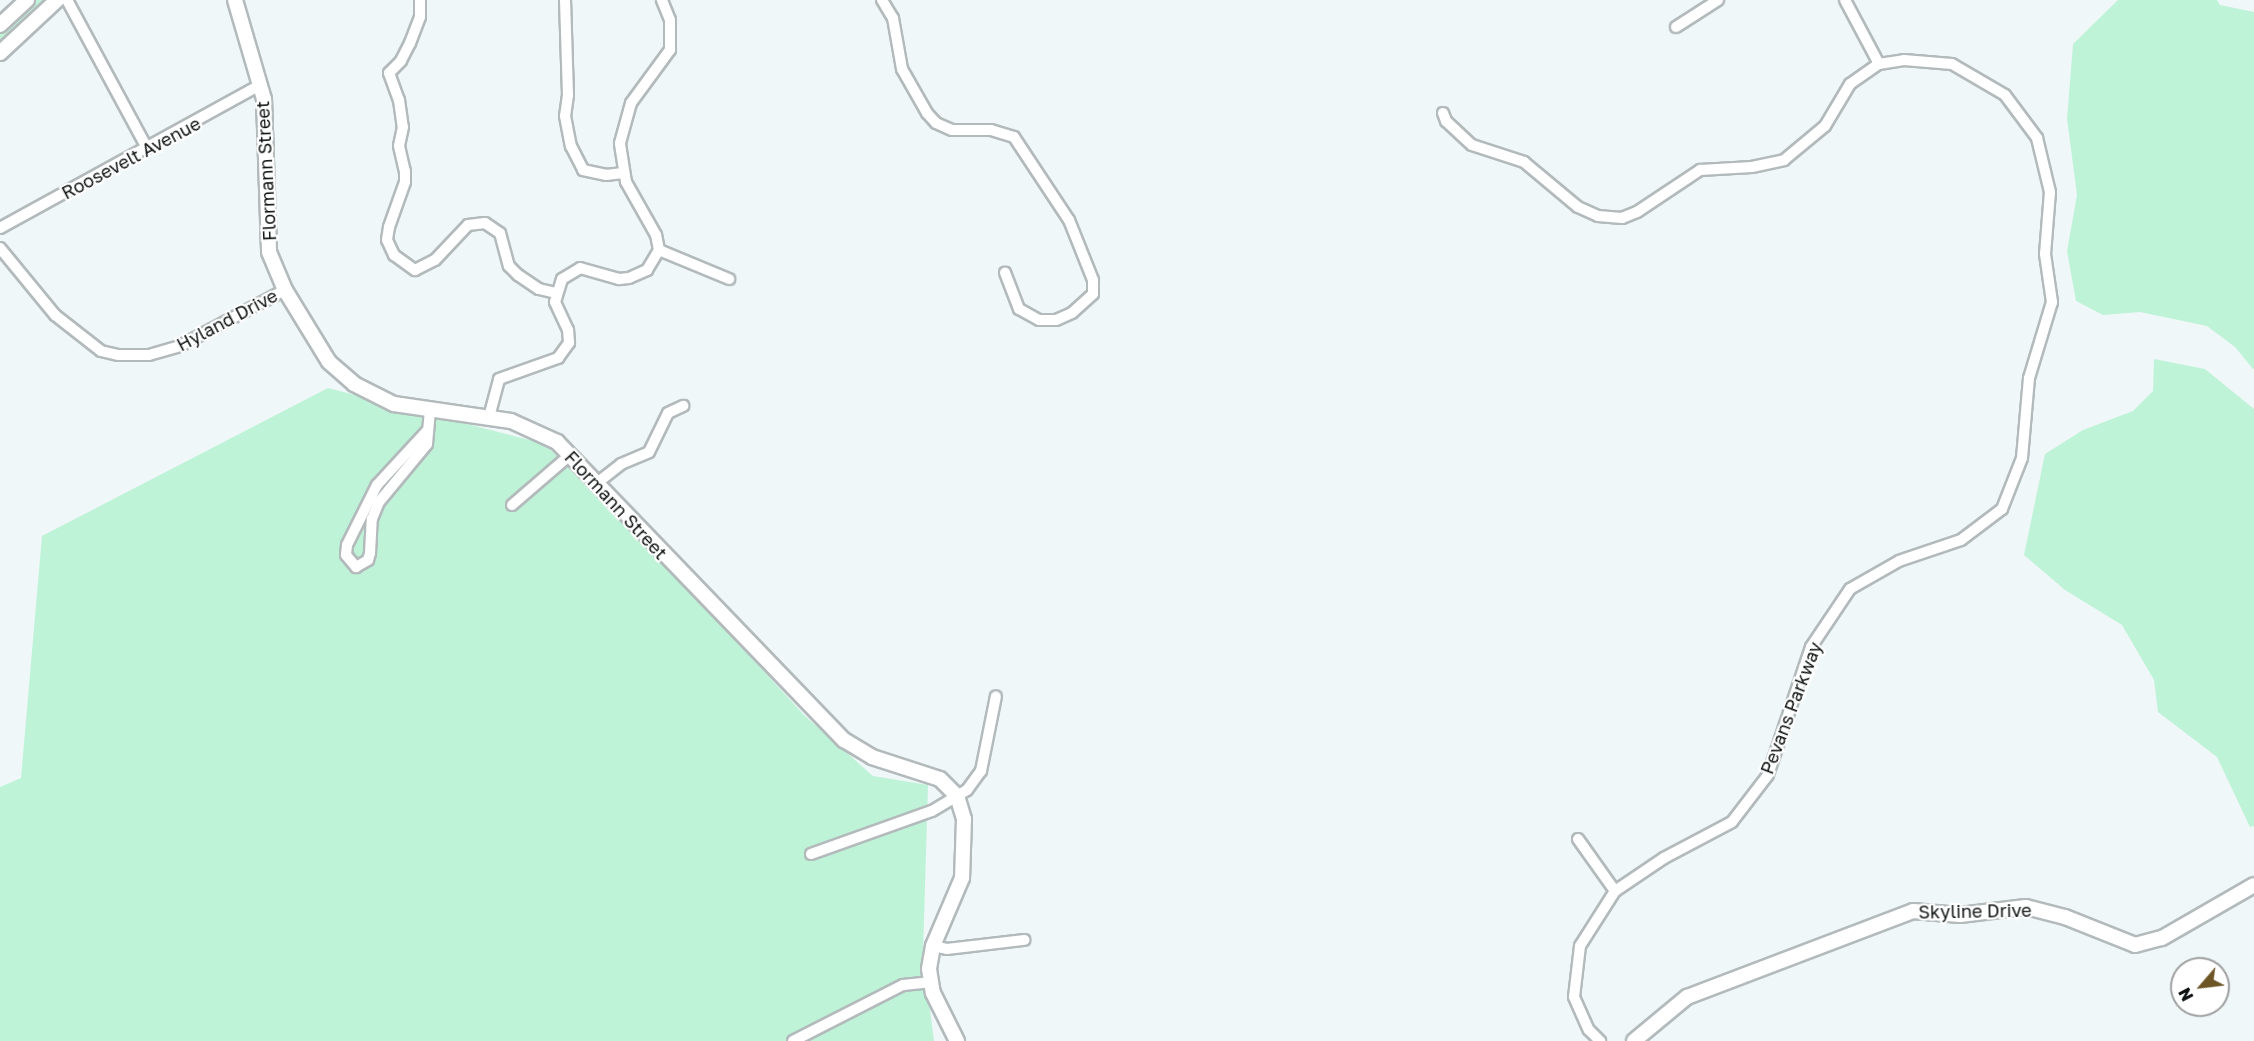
<!DOCTYPE html>
<html>
<head>
<meta charset="utf-8">
<style>
	body { margin:0 }
	#map { position:relative; width:2254px; height:1041px; overflow:hidden; background:#eff7f9; font-family:"Golos Text",sans-serif }
	div>[style] { position:absolute }
	.green>* { inset:0; background:#bff3d7 }
	.roads { filter:drop-shadow(2px 0 #b3babc) drop-shadow(-2px 0 #b3babc) drop-shadow(0 2px #b3babc) drop-shadow(0 -2px #b3babc) }
	.street>* { height:10px; margin:-5px; padding:0 5px; transform-origin:5px; border-radius:5px; background:#fff }
	.secondary>* { height:14px; margin:-7px; padding:0 7px; transform-origin:7px; border-radius:7px; background:#fff }
	span { translate:-50% -50%; white-space:nowrap; text-align:center; line-height:1.15; -webkit-text-stroke:4.5px #fff; paint-order:stroke }
	.street-label { font-size:18px; color:#0e1111 }
	.north { position:absolute; left:2170px; top:957px; width:60px; height:60px; box-sizing:border-box; background:#fff; border:2px solid #9fa0a0; border-radius:50%; rotate:242deg; font-size:16px; font-weight:700; line-height:24px; text-align:center; color:#0e1111 }
	.north::after { content:''; display:block; margin:auto; width:21px; height:27px; background:#6d5526; clip-path:polygon(50% 0,100% 100%,50% 72%,0 100%) }
</style>
</head>
<body>
<div id="map">
	<div class="green">
		<div style="clip-path:polygon(32px 0,49px 0,0 45px,0 29px)"></div>
		<div style="clip-path:polygon(2118px 0,2217px 0,2220px 5px,2254px 12px,2254px 370px,2235px 347px,2207px 326px,2140px 312px,2103px 315px,2076px 301px,2067px 251px,2077px 195px,2067px 119px,2073px 44px)"></div>
		<div style="clip-path:polygon(2154px 359px,2205px 369px,2254px 409px,2254px 826px,2250px 827px,2217px 757px,2158px 712px,2154px 680px,2122px 625px,2065px 590px,2024px 555px,2045px 454px,2083px 430px,2133px 411px,2153px 391px)"></div>
		<div style="clip-path:polygon(328px 388px,545px 444px,715px 618px,804px 715px,873px 776px,928px 785px,923px 954px,934px 1041px,0 1041px,0 787px,21px 778px,42px 536px)"></div>
	</div>
	<div class="roads">
		<div class="street">
			<div style="left:67px;top:0;width:168px;rotate:61.6deg"></div>
			<div style="left:420px;top:0;width:17px;rotate:90deg"></div>
			<div style="left:420px;top:17px;width:28px;rotate:111deg"></div>
			<div style="left:410px;top:43px;width:20px;rotate:117deg"></div>
			<div style="left:401px;top:61px;width:17px;rotate:135deg"></div>
			<div style="left:389px;top:73px;width:29px;rotate:70deg"></div>
			<div style="left:399px;top:100px;width:27px;rotate:82deg"></div>
			<div style="left:403px;top:127px;width:19px;rotate:102deg"></div>
			<div style="left:399px;top:146px;width:26px;rotate:77deg"></div>
			<div style="left:405px;top:171px;width:11px;rotate:90deg"></div>
			<div style="left:405px;top:182px;width:48px;rotate:109.6deg"></div>
			<div style="left:389px;top:227px;width:13px;rotate:99deg"></div>
			<div style="left:387px;top:240px;width:17px;rotate:65deg"></div>
			<div style="left:394px;top:255px;width:26px;rotate:36deg"></div>
			<div style="left:415px;top:270px;width:22px;rotate:-27deg"></div>
			<div style="left:435px;top:260px;width:48px;rotate:-46.7deg"></div>
			<div style="left:468px;top:225px;width:17px;rotate:-7deg"></div>
			<div style="left:485px;top:223px;width:18px;rotate:34deg"></div>
			<div style="left:500px;top:233px;width:34px;rotate:75deg"></div>
			<div style="left:509px;top:266px;width:13px;rotate:45deg"></div>
			<div style="left:518px;top:275px;width:25px;rotate:34deg"></div>
			<div style="left:539px;top:289px;width:18px;rotate:13deg"></div>
			<div style="left:565px;top:0;width:95px;rotate:88.2deg"></div>
			<div style="left:568px;top:95px;width:21px;rotate:98deg"></div>
			<div style="left:565px;top:116px;width:31px;rotate:79deg"></div>
			<div style="left:571px;top:146px;width:27px;rotate:63deg"></div>
			<div style="left:583px;top:170px;width:24px;rotate:12deg"></div>
			<div style="left:606px;top:175px;width:17px;rotate:-7deg"></div>
			<div style="left:882px;top:0;width:21px;rotate:59deg"></div>
			<div style="left:893px;top:18px;width:52px;rotate:80deg"></div>
			<div style="left:902px;top:69px;width:51px;rotate:60.4deg"></div>
			<div style="left:927px;top:113px;width:13px;rotate:48deg"></div>
			<div style="left:936px;top:123px;width:17px;rotate:24deg"></div>
			<div style="left:952px;top:130px;width:39px"></div>
			<div style="left:991px;top:130px;width:24px;rotate:17deg"></div>
			<div style="left:1014px;top:137px;width:100px;rotate:56.5deg"></div>
			<div style="left:1069px;top:220px;width:65px;rotate:68.2deg"></div>
			<div style="left:1093px;top:280px;width:14px;rotate:90deg"></div>
			<div style="left:1093px;top:294px;width:28px;rotate:138deg"></div>
			<div style="left:1072px;top:313px;width:17px;rotate:156deg"></div>
			<div style="left:1056px;top:320px;width:17px;rotate:180deg"></div>
			<div style="left:1039px;top:320px;width:23px;rotate:-151deg"></div>
			<div style="left:1019px;top:309px;width:39px;rotate:-111deg"></div>
			<div style="left:1845px;top:0;width:72px;rotate:62deg"></div>
			<div style="left:1676px;top:27px;width:50px;rotate:-32.7deg"></div>
			<div style="left:1443px;top:113px;width:9px;rotate:69deg"></div>
			<div style="left:1446px;top:121px;width:35px;rotate:43deg"></div>
			<div style="left:1472px;top:145px;width:55px;rotate:18.1deg"></div>
			<div style="left:1524px;top:162px;width:70px;rotate:39.8deg"></div>
			<div style="left:1578px;top:207px;width:22px;rotate:24deg"></div>
			<div style="left:1598px;top:216px;width:24px;rotate:5deg"></div>
			<div style="left:1622px;top:218px;width:16px;rotate:-22deg"></div>
			<div style="left:1637px;top:212px;width:76px;rotate:-33.7deg"></div>
			<div style="left:1700px;top:170px;width:52px;rotate:-3.3deg"></div>
			<div style="left:1752px;top:167px;width:33px;rotate:-12deg"></div>
			<div style="left:1784px;top:160px;width:53px;rotate:-39.7deg"></div>
			<div style="left:1825px;top:126px;width:49px;rotate:-59.2deg"></div>
			<div style="left:1850px;top:84px;width:35px;rotate:-35deg"></div>
			<div style="left:1879px;top:64px;width:25px;rotate:-9deg"></div>
			<div style="left:1904px;top:60px;width:48px;rotate:4.8deg"></div>
			<div style="left:1952px;top:64px;width:61px;rotate:30.3deg"></div>
			<div style="left:2005px;top:95px;width:54px;rotate:53.3deg"></div>
			<div style="left:2037px;top:138px;width:56px;rotate:76.5deg"></div>
			<div style="left:2050px;top:192px;width:62px;rotate:94.6deg"></div>
			<div style="left:2045px;top:254px;width:49px;rotate:81.7deg"></div>
			<div style="left:2052px;top:302px;width:79px;rotate:106.8deg"></div>
			<div style="left:2029px;top:378px;width:80px;rotate:95deg"></div>
			<div style="left:2022px;top:458px;width:55px;rotate:111.4deg"></div>
			<div style="left:2002px;top:509px;width:51px;rotate:142.9deg"></div>
			<div style="left:1961px;top:540px;width:65px;rotate:161.3deg"></div>
			<div style="left:1899px;top:561px;width:56px;rotate:150.3deg"></div>
			<div style="left:1850px;top:589px;width:70px;rotate:123.9deg"></div>
			<div style="left:1811px;top:647px;width:135px;rotate:108.6deg"></div>
			<div style="left:1768px;top:775px;width:59px;rotate:127.5deg"></div>
			<div style="left:1732px;top:822px;width:77px;rotate:152.1deg"></div>
			<div style="left:1664px;top:858px;width:59px;rotate:146deg"></div>
			<div style="left:1615px;top:891px;width:65px;rotate:122.5deg"></div>
			<div style="left:1580px;top:946px;width:51px;rotate:96.7deg"></div>
			<div style="left:1574px;top:997px;width:36px;rotate:66deg"></div>
			<div style="left:1589px;top:1030px;width:16px;rotate:45deg"></div>
			<div style="left:0;top:228px;width:297px;rotate:-28.8deg"></div>
			<div style="left:0;top:248px;width:87px;rotate:50.6deg"></div>
			<div style="left:55px;top:315px;width:58px;rotate:38deg"></div>
			<div style="left:101px;top:351px;width:18px;rotate:13deg"></div>
			<div style="left:119px;top:355px;width:30px"></div>
			<div style="left:149px;top:355px;width:32px;rotate:-16deg"></div>
			<div style="left:180px;top:346px;width:119px;rotate:-28.1deg"></div>
			<div style="left:659px;top:250px;width:76px;rotate:22.5deg"></div>
			<div style="left:489px;top:417px;width:39px;rotate:-75deg"></div>
			<div style="left:499px;top:379px;width:63px;rotate:-19.6deg"></div>
			<div style="left:558px;top:358px;width:19px;rotate:-54deg"></div>
			<div style="left:569px;top:343px;width:13px;rotate:-94deg"></div>
			<div style="left:568px;top:330px;width:31px;rotate:-115deg"></div>
			<div style="left:555px;top:302px;width:24px;rotate:-73deg"></div>
			<div style="left:562px;top:279px;width:21px;rotate:-31deg"></div>
			<div style="left:580px;top:268px;width:41px;rotate:15.8deg"></div>
			<div style="left:619px;top:279px;width:10px;rotate:-6deg"></div>
			<div style="left:629px;top:278px;width:20px;rotate:-24deg"></div>
			<div style="left:647px;top:270px;width:23px;rotate:-59deg"></div>
			<div style="left:659px;top:250px;width:15px;rotate:-101deg"></div>
			<div style="left:656px;top:235px;width:61px;rotate:-119.5deg"></div>
			<div style="left:626px;top:182px;width:39px;rotate:-99deg"></div>
			<div style="left:620px;top:143px;width:41px;rotate:-74.6deg"></div>
			<div style="left:631px;top:103px;width:66px;rotate:-53.7deg"></div>
			<div style="left:670px;top:50px;width:30px;rotate:-90deg"></div>
			<div style="left:670px;top:20px;width:22px;rotate:-112deg"></div>
			<div style="left:427px;top:431px;width:74px;rotate:132.8deg"></div>
			<div style="left:377px;top:485px;width:67px;rotate:116.6deg"></div>
			<div style="left:347px;top:545px;width:10px;rotate:96deg"></div>
			<div style="left:346px;top:555px;width:16px;rotate:50deg"></div>
			<div style="left:356px;top:567px;width:14px;rotate:-30deg"></div>
			<div style="left:368px;top:560px;width:7px;rotate:-74deg"></div>
			<div style="left:370px;top:553px;width:34px;rotate:-87deg"></div>
			<div style="left:372px;top:519px;width:18px;rotate:-68deg"></div>
			<div style="left:379px;top:502px;width:75px;rotate:-50.4deg"></div>
			<div style="left:427px;top:444px;width:34px;rotate:-85deg"></div>
			<div style="left:597px;top:483px;width:31px;rotate:-38deg"></div>
			<div style="left:621px;top:464px;width:30px;rotate:-23deg"></div>
			<div style="left:649px;top:452px;width:43px;rotate:-64deg"></div>
			<div style="left:668px;top:413px;width:17px;rotate:-25deg"></div>
			<div style="left:512px;top:505px;width:77px;rotate:-40.8deg"></div>
			<div style="left:1578px;top:839px;width:64px;rotate:54.6deg"></div>
			<div style="left:811px;top:854px;width:128px;rotate:-19.6deg"></div>
			<div style="left:932px;top:811px;width:41px;rotate:-31deg"></div>
			<div style="left:967px;top:790px;width:24px;rotate:-54deg"></div>
			<div style="left:981px;top:771px;width:76px;rotate:-78.7deg"></div>
			<div style="left:933px;top:946px;width:14px;rotate:12deg"></div>
			<div style="left:947px;top:949px;width:78px;rotate:-6.7deg"></div>
			<div style="left:793px;top:1041px;width:123px;rotate:-27deg"></div>
			<div style="left:903px;top:985px;width:27px;rotate:-6deg"></div>
		</div>
		<div class="secondary">
			<div style="left:235px;top:0;width:103px;rotate:73.7deg"></div>
			<div style="left:264px;top:99px;width:153px;rotate:88.1deg"></div>
			<div style="left:269px;top:252px;width:41px;rotate:67.2deg"></div>
			<div style="left:285px;top:290px;width:84px;rotate:58.6deg"></div>
			<div style="left:329px;top:362px;width:33px;rotate:41deg"></div>
			<div style="left:354px;top:384px;width:45px;rotate:26.6deg"></div>
			<div style="left:394px;top:404px;width:118px;rotate:8.3deg"></div>
			<div style="left:511px;top:421px;width:51px;rotate:24.5deg"></div>
			<div style="left:557px;top:442px;width:414px;rotate:46.1deg"></div>
			<div style="left:844px;top:740px;width:33px;rotate:31deg"></div>
			<div style="left:872px;top:757px;width:71px;rotate:17.9deg"></div>
			<div style="left:940px;top:779px;width:24px;rotate:45deg"></div>
			<div style="left:957px;top:796px;width:24px;rotate:73deg"></div>
			<div style="left:964px;top:819px;width:59px;rotate:91.9deg"></div>
			<div style="left:962px;top:878px;width:74px;rotate:113.1deg"></div>
			<div style="left:933px;top:946px;width:23px;rotate:100deg"></div>
			<div style="left:929px;top:969px;width:24px;rotate:81deg"></div>
			<div style="left:933px;top:993px;width:54px;rotate:63.4deg"></div>
			<div style="left:0;top:25px;width:37px;rotate:-43deg"></div>
			<div style="left:0;top:53px;width:78px;rotate:-42.9deg"></div>
			<div style="left:1634px;top:1041px;width:69px;rotate:-39.7deg"></div>
			<div style="left:1687px;top:997px;width:242px;rotate:-20.8deg"></div>
			<div style="left:1913px;top:911px;width:47px;rotate:4.9deg"></div>
			<div style="left:1960px;top:915px;width:66px;rotate:-6.9deg"></div>
			<div style="left:2026px;top:907px;width:40px;rotate:14.4deg"></div>
			<div style="left:2065px;top:917px;width:75px;rotate:21.8deg"></div>
			<div style="left:2135px;top:945px;width:28px;rotate:-15deg"></div>
			<div style="left:2162px;top:938px;width:106px;rotate:-29.9deg"></div>
		</div>
	</div>
	<div class="street-label">
		<span style="left:131px;top:158px;rotate:-28deg">Roosevelt Avenue</span>
		<span style="left:266px;top:171px;rotate:-93deg">Flormann Street</span>
		<span style="left:227px;top:320px;rotate:-28deg">Hyland Drive</span>
		<span style="left:616px;top:505px;rotate:47deg">Flormann Street</span>
		<span style="left:1791px;top:708px;rotate:-69deg">Pevans Parkway</span>
		<span style="left:1975px;top:911px;rotate:-1deg">Skyline Drive</span>
	</div>
	<div class="north">N</div>
</div>
</body>
</html>
